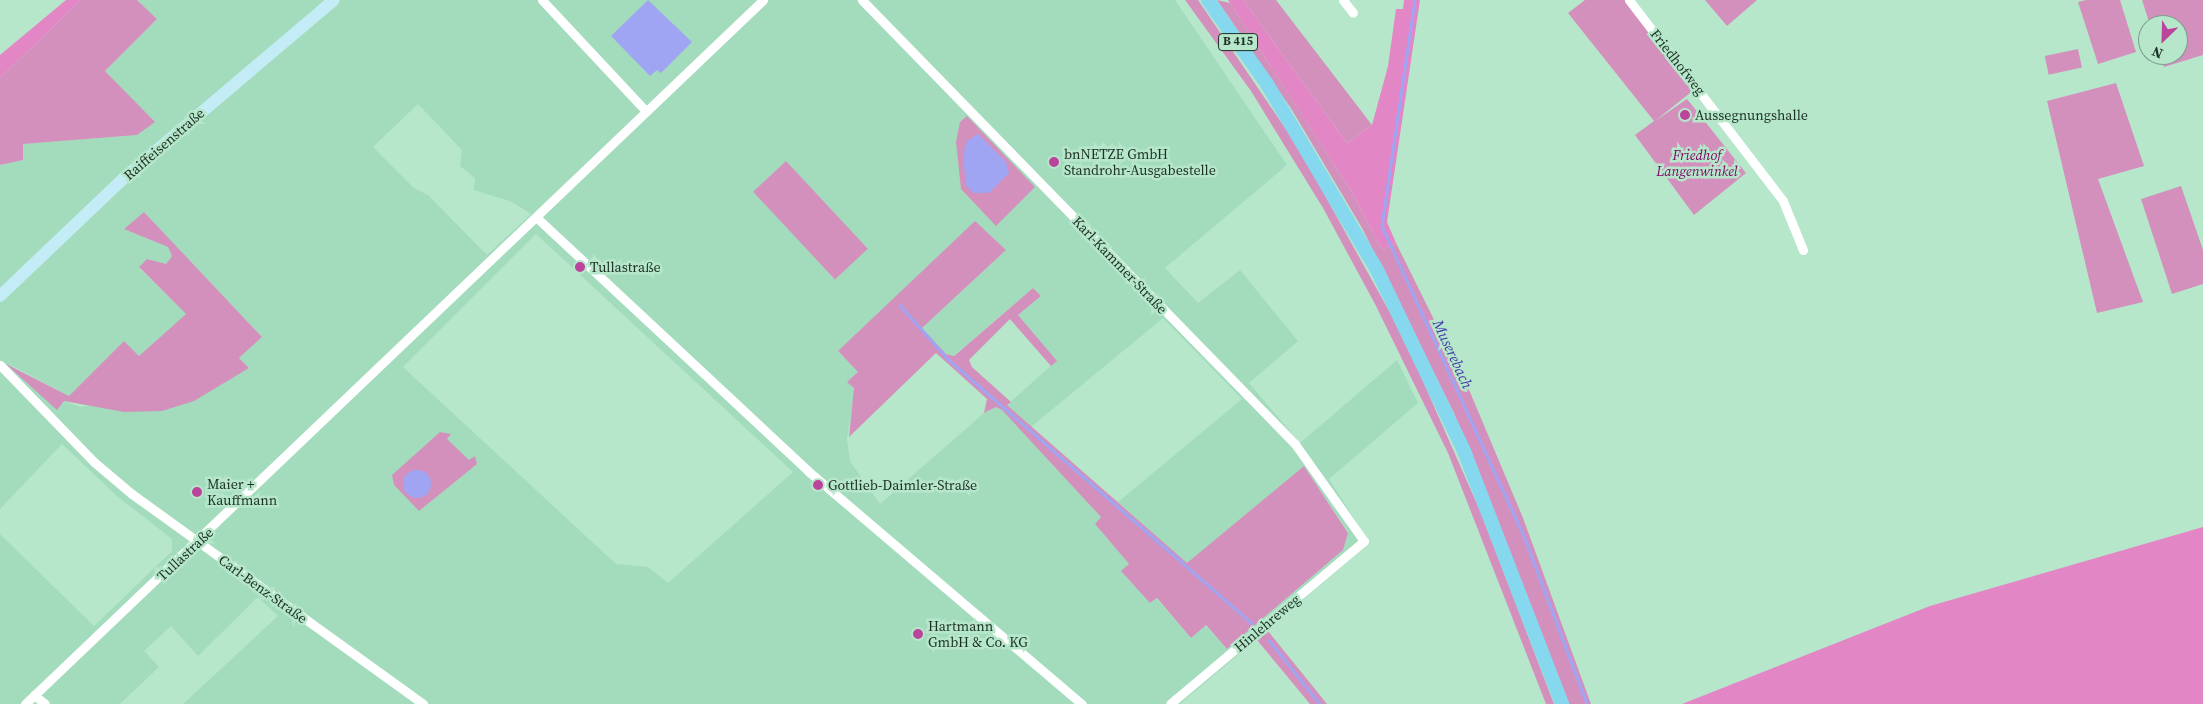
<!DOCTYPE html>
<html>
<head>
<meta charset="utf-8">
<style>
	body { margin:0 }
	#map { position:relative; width:2203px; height:704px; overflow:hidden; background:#b6e7cb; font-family:"Source Serif 4",serif }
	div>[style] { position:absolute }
	.built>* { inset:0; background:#a3dcbc }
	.green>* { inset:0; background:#d490bd; transform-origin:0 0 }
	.forest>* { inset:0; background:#e386c6 }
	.water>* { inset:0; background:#9fa5f2 }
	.round { border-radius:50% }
	.stream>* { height:2.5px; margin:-1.25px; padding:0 1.25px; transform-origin:1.25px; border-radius:1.25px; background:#9fa5f2 }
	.street>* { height:9px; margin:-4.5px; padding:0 4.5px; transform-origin:4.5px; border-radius:4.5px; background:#fff }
	.secondary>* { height:12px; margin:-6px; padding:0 6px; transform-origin:6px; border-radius:6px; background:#c3ecf6 }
	.primary>* { height:14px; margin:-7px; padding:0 7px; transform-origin:7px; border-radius:7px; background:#86d8ee }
	.dots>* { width:14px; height:14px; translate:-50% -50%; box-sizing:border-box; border:2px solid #b6e7cb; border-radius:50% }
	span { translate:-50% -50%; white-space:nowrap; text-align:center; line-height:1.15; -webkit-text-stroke:5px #b6e7cb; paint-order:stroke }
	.shield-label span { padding:1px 4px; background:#b6e7cb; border:1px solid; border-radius:4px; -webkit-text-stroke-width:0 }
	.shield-label { font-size:12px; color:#1d3026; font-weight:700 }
	.street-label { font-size:14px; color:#1d3026 }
	.poi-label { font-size:14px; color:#1d3026 }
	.left { translate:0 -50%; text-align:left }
	.park-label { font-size:14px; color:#7c0663; font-style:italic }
	.water-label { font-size:15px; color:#423ba8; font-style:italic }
	.north { position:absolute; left:2138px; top:15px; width:50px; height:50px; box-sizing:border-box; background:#b6e7cb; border:1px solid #799e89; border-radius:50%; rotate:204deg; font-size:14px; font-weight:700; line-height:20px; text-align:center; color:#1d3026 }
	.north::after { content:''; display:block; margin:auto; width:18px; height:22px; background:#bb459c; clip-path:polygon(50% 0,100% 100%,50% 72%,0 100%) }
</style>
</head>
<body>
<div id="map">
	<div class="built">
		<div style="clip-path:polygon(evenodd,137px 0,1175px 0,1287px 165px,1165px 268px,1198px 303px,1240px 270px,1298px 341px,1249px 383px,1300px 443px,1397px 360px,1418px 403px,1329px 479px,1370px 543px,1180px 704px,183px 704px,278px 616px,258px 597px,198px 656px,171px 626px,144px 651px,159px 667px,120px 704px,0 704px,0 534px,94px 626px,172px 551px,172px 539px,118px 497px,62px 444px,0 509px,0 165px,23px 160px,23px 144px,137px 135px,154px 122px,105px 71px,157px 19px,137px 0,418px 104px,462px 150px,460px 166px,475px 178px,474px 190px,512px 202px,531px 214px,487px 255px,428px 195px,414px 188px,373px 147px,418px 104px,137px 0,144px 212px,262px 337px,239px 358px,249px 368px,224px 382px,80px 407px,64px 401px,7px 363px,69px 396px,124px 341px,139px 356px,186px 314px,139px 268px,166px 264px,172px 256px,168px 247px,125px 229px,144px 212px,137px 0,536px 234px,793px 472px,668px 583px,648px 567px,616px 564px,403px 367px,536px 234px,137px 0,1006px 250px,922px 328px,946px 355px,953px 356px,1033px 288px,1041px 296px,1018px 315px,1056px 361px,1007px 405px,1031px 427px,1163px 318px,1242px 399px,1118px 502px,1187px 564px,1304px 466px,1348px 532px,1343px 550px,1227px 649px,1205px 625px,1191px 638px,1156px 598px,1150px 603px,1129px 564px,1095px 524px,1102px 517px,1002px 410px,996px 407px,984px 413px,880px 504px,850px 461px,847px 439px,858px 372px,838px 351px,1006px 250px)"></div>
	</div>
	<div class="green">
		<div style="clip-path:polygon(81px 0,137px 0,157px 19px,105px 71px,155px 122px,137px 135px,23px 144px,23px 160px,0 165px,0 78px)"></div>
		<div style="clip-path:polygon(1185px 0,1198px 0,1298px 147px,1403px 336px,1481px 513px,1554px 704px,1546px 704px,1448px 453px,1375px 304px,1323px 208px,1251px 91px)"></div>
		<div style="clip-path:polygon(1217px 0,1230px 3px,1353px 194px,1382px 250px,1396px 243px,1470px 392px,1523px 518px,1591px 704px,1569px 704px,1454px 413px,1362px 228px,1292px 110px)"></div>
		<div style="clip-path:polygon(1243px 0,1276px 0,1372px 125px,1347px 143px)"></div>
		<div style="clip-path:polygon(1585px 0,1625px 0,1695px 89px,1655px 121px,1687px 99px,1746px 173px,1694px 215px,1635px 135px,1654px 121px,1568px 13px)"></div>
		<div style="clip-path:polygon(1705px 0,1757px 0,1727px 26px)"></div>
		<div style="clip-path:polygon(2086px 0,2120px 0,2136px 52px,2098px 64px,2078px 2px)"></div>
		<div style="clip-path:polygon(2142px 0,2203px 0,2203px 55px,2164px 67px,2160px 55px,2178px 55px,2178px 25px,2150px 25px)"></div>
		<div style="left:2078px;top:49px;width:19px;height:34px;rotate:78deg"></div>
		<div style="clip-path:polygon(2116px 83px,2144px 166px,2098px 179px,2143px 302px,2097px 313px,2047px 101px)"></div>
		<div style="clip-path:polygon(967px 116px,1035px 187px,996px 226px,961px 189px,956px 142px,960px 122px)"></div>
		<div style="left:786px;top:161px;width:120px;height:45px;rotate:47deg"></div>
		<div style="clip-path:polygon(2181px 186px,2203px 250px,2203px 284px,2172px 294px,2141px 199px)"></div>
		<div style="clip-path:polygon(144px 212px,262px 337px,239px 358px,249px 368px,194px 401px,162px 411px,124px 412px,64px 401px,57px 410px,6px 364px,69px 396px,124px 341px,139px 356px,186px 314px,139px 267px,147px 259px,166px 264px,172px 256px,168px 247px,124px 229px)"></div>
		<div style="clip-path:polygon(975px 221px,1006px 250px,922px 328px,946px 354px,954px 356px,1033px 288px,1041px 296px,1018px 315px,1057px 361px,1051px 366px,1010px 319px,969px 360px,972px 367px,1011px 402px,1007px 405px,1187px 563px,1304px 466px,1348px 533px,1343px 550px,1227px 649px,1206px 625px,1191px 638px,1157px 598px,1150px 603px,1121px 571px,1129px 564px,1095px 524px,1101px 517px,1002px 410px,996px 407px,984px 413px,987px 399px,936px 353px,849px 437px,854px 388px,847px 382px,858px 372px,838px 351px)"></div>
		<div style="clip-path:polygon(440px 432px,451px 434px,447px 439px,469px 460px,475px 456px,477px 464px,419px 511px,394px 485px,392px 475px)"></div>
		<div style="clip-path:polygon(1268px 631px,1327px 704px,1310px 704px,1257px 640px)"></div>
	</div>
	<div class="forest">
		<div style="clip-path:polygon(66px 0,81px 0,0 78px,0 55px)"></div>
		<div style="clip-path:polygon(1228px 0,1243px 0,1347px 143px,1372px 125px,1388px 66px,1396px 9px,1403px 9px,1404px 0,1420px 0,1387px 222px,1396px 243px,1382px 250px,1353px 194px)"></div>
		<div style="clip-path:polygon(2203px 527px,2203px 704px,1682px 704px,1930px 606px)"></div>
	</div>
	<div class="water">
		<div style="clip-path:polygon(648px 0,692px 42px,661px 73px,657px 70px,650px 76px,611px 36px)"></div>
		<div style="clip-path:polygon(978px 134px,1006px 162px,1009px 173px,989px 193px,973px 193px,966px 185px,963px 155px,967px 141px)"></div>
		<div class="round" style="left:403px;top:470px;width:28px;height:28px"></div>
	</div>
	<div class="stream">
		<div style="left:1415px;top:0;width:228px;rotate:98.3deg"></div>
		<div style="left:1382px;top:226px;width:341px;rotate:65.4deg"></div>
		<div style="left:1524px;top:536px;width:179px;rotate:69.4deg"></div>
		<div style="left:900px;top:305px;width:72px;rotate:48.4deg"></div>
		<div style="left:948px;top:359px;width:403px;rotate:41deg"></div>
		<div style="left:1269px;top:640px;width:82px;rotate:51.4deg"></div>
	</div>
	<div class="street">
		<div style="left:542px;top:0;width:152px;rotate:46.9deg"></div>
		<div style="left:862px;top:0;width:620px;rotate:45.72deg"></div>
		<div style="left:1295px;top:444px;width:119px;rotate:54.6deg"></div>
		<div style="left:1364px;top:541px;width:253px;rotate:140deg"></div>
		<div style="left:1343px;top:0;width:16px;rotate:52deg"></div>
		<div style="left:1629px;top:0;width:253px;rotate:52.5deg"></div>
		<div style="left:1783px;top:201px;width:53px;rotate:67.8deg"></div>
		<div style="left:536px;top:217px;width:372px;rotate:43deg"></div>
		<div style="left:808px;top:471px;width:360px;rotate:40.4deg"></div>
		<div style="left:0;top:365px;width:135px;rotate:45.9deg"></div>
		<div style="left:94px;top:462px;width:50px;rotate:40.1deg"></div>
		<div style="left:132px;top:494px;width:359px;rotate:35.8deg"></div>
		<div style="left:34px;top:695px;width:14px;rotate:39deg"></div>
		<div style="left:25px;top:704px;width:1020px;rotate:-43.65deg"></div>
	</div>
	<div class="secondary">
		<div style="left:0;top:296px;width:171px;rotate:-43.6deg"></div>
		<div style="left:124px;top:178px;width:275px;rotate:-40.3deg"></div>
	</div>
	<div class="primary">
		<div style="left:1208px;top:0;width:103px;rotate:54.9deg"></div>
		<div style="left:1267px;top:84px;width:216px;rotate:59.4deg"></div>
		<div style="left:1377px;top:270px;width:201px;rotate:64.3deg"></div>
		<div style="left:1464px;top:451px;width:271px;rotate:68.8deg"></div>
	</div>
	<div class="dots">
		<div style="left:1685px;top:115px;background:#bb459c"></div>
		<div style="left:1054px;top:162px;background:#bb459c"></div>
		<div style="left:580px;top:267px;background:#bb459c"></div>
		<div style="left:818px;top:485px;background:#bb459c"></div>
		<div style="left:197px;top:492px;background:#bb459c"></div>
		<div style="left:918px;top:634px;background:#bb459c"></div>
	</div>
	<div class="shield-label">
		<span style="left:1238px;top:42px">B 415</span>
	</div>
	<div class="street-label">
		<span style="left:1678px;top:62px;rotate:52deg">Friedhofweg</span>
		<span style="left:164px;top:144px;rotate:-41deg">Raiffeisenstraße</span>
		<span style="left:1120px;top:265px;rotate:46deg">Karl-Kammer-Straße</span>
		<span style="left:185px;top:554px;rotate:-43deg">Tullastraße</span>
		<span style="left:263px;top:589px;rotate:36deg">Carl-Benz-Straße</span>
		<span style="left:1267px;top:623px;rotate:-40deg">Hinlehreweg</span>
	</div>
	<div class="poi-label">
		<span class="left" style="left:1695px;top:115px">Aussegnungshalle</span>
		<span class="left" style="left:1064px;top:162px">bnNETZE GmbH<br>Standrohr-Ausgabestelle</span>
		<span class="left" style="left:590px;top:267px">Tullastraße</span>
		<span class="left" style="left:207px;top:492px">Maier +<br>Kauffmann</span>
		<span class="left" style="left:828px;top:485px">Gottlieb-Daimler-Straße</span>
		<span class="left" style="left:928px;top:634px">Hartmann<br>GmbH &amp; Co. KG</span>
	</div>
	<div class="park-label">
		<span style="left:1697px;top:163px">Friedhof<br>Langenwinkel</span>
	</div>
	<div class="water-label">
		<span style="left:1453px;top:354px;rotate:65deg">Muserebach</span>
	</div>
	<div class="north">N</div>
</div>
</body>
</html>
